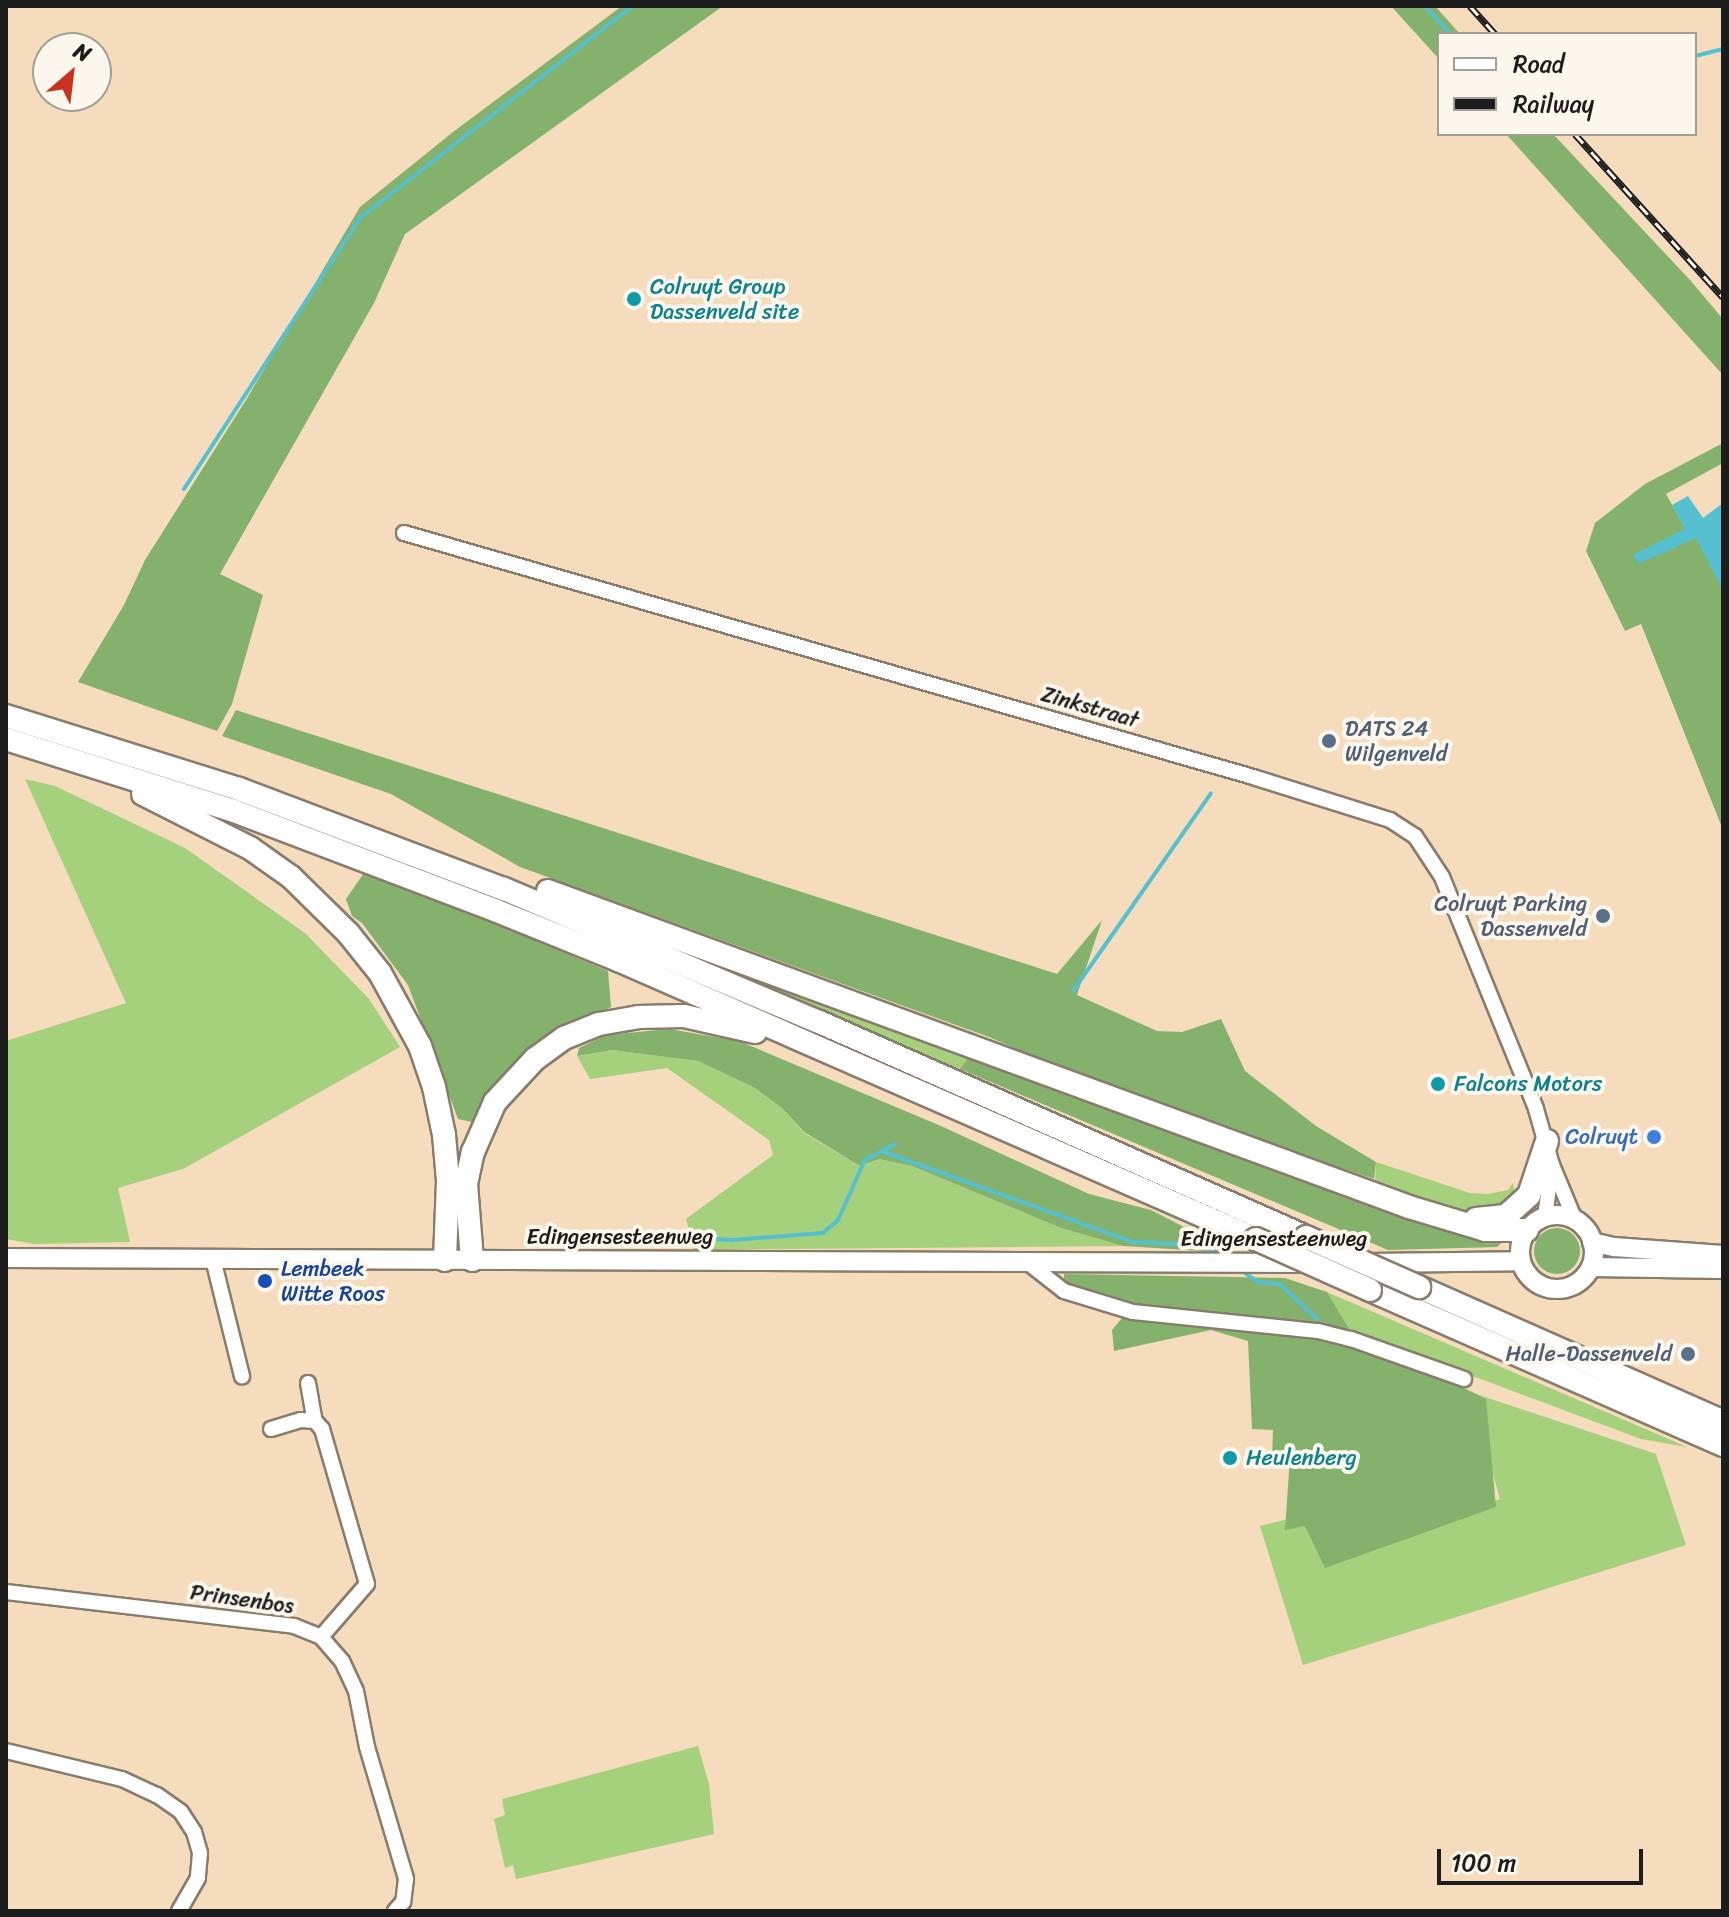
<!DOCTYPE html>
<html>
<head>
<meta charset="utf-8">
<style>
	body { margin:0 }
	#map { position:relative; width:1729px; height:1917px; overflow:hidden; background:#f4dcbd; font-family:Sriracha,sans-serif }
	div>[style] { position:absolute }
	.green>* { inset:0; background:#a5d07c }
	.forest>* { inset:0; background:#84b26c }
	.round { border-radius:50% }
	.water>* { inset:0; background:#55c0cf }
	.stream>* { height:4px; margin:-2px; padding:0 2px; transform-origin:2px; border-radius:2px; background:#55c0cf }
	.roads { filter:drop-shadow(2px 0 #887c6c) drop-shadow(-2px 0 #887c6c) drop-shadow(0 2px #887c6c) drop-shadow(0 -2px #887c6c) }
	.minor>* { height:14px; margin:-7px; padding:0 7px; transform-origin:7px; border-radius:7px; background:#fff }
	.major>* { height:18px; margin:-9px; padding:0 9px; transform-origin:9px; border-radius:9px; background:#fff }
	.major>.ring { margin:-9px; padding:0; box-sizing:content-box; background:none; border:18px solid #fff; border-radius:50% }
	.highway>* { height:22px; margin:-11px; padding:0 11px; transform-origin:11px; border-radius:11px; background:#fff }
	.rail>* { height:7px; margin-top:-3.5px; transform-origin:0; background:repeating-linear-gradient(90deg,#fbf7ec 0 12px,#1c1c1c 0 24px); box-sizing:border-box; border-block:2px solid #1c1c1c }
	.bridges { filter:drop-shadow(2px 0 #887c6c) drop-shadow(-2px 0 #887c6c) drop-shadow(0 2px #887c6c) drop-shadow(0 -2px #887c6c) }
	.highway-bridge>* { height:22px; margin:-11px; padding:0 11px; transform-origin:11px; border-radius:11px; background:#fff }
	.dots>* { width:22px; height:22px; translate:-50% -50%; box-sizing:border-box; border:4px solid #fbf7ec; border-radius:50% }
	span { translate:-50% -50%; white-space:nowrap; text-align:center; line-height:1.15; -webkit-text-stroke:8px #fbf7ec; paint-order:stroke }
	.culture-label { font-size:22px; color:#0d838f }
	.left { translate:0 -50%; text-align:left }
	.street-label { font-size:22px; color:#1c1c1c }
	.service-label { font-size:22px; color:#4e5e75 }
	.right { translate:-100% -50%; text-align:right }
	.shop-label { font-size:22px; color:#366cbe }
	.transit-label { font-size:22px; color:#164399 }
	.frame { position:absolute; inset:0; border:8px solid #1c1c1c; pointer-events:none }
	.legend { position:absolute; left:1437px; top:32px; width:260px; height:104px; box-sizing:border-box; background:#fbf7ec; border:2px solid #a29f99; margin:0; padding:10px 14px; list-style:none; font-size:24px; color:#1c1c1c }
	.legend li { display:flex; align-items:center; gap:16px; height:40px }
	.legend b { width:40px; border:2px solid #a29f99 }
	.north { position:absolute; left:32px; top:32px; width:80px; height:80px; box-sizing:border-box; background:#fbf7ec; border:2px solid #a29f99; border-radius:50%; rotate:28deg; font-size:22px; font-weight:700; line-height:32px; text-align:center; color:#1c1c1c }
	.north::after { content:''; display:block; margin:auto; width:28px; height:36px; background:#c8321e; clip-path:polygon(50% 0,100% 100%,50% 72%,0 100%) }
	.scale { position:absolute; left:1437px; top:1849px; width:206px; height:36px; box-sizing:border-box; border:4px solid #1c1c1c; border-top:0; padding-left:10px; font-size:24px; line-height:28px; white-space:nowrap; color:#1c1c1c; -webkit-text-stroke:6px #fbf7ec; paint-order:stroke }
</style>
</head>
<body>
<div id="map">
	<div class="green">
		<div style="clip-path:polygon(25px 779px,55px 786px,185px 848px,305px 933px,369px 999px,400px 1047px,183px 1169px,118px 1188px,130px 1242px,34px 1244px,6px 1239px,6px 1041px,126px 1003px)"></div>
		<div style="clip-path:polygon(710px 962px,970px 1055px,960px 1069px,708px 966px)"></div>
		<div style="clip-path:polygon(612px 1050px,698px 1061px,755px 1088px,783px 1109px,804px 1133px,860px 1166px,879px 1159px,912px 1166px,1061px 1228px,1123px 1246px,694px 1250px,686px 1219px,773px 1155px,769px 1140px,667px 1068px,590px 1079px,577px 1056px)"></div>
		<div style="clip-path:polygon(1376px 1162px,1470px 1193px,1488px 1194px,1508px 1190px,1513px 1183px,1515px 1197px,1495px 1213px,1462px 1212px,1375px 1182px)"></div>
		<div style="clip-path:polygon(1327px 1292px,1687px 1447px,1641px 1439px,1350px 1330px)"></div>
		<div style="clip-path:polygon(1470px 1392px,1656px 1454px,1686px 1545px,1303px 1665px,1260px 1526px,1309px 1514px,1328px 1556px,1500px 1499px)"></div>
		<div style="clip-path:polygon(698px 1746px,709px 1784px,714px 1834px,516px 1879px,513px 1865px,505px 1868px,494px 1819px,505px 1815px,502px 1799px)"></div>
	</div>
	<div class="forest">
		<div style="clip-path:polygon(622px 6px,723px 6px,405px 234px,374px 303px,220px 574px,263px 595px,232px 704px,217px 731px,78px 682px,124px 605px,145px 560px,246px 400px,360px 207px,453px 132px)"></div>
		<div style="clip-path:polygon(1391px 6px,1435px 6px,1460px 34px,1439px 34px,1439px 59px)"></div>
		<div style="clip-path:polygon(1506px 134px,1553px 134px,1690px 280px,1723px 319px,1723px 375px)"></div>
		<div style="clip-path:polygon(1723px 443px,1723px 463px,1666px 494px,1686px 530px,1696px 537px,1719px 580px,1723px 580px,1723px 830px,1641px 624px,1625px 631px,1586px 551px,1595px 523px,1645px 484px)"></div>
		<div style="clip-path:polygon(236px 710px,1057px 974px,1102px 920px,1077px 995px,1157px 1031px,1182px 1032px,1221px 1019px,1245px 1071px,1316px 1126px,1376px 1162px,1374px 1179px,1122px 1094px,989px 1037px,520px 867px,391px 794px,222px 736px)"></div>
		<div style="clip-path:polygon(366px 870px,608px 971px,611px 1007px,527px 1049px,472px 1122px,458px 1119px,408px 985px,362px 923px,352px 916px,346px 899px)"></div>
		<div style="clip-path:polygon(669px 1029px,739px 1041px,941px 1126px,1089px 1194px,1151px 1210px,1235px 1253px,1123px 1246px,1061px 1228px,912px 1166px,879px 1159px,860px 1166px,804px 1132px,783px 1109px,755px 1088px,698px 1061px,612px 1050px,577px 1056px,579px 1048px,606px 1035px)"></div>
		<div style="clip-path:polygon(970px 1055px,1385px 1211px,1507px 1238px,1497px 1247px,1388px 1250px,960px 1069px)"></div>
		<div class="round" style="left:1534px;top:1228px;width:46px;height:46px"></div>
		<div style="clip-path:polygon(1064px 1274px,1285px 1278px,1327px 1292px,1350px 1330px,1486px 1399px,1496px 1507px,1325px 1568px,1305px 1526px,1285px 1530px,1290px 1457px,1272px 1457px,1273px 1430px,1252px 1429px,1248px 1341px,1211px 1330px,1114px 1351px,1112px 1330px,1122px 1318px,1188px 1324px,1064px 1282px)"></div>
	</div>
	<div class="water">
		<div style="clip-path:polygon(1688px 496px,1703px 518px,1723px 503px,1723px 590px,1696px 538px,1638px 564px,1633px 555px,1685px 529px,1672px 505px)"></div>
	</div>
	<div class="stream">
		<div style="left:1425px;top:6px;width:38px;rotate:48deg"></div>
		<div style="left:1695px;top:56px;width:29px;rotate:-14deg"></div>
		<div style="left:184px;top:489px;width:323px;rotate:-57deg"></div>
		<div style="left:360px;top:218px;width:345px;rotate:-37.9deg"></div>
		<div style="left:1073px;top:991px;width:241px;rotate:-55.1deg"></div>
		<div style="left:884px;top:1152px;width:264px;rotate:19.9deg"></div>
		<div style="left:1132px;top:1242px;width:73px;rotate:2.4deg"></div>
		<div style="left:1205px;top:1245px;width:19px;rotate:35deg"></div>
		<div style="left:702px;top:1238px;width:31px;rotate:4deg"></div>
		<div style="left:733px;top:1240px;width:90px;rotate:-4.4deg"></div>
		<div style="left:823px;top:1233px;width:20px;rotate:-41deg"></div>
		<div style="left:838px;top:1220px;width:66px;rotate:-65.8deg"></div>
		<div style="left:865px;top:1160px;width:34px;rotate:-28deg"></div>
		<div style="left:1241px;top:1270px;width:21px;rotate:35deg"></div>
		<div style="left:1258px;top:1282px;width:22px;rotate:5deg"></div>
		<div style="left:1280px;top:1284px;width:51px;rotate:43.4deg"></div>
	</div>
	<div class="roads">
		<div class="minor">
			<div style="left:404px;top:533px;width:883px;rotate:16.03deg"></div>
			<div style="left:1253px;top:777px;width:144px;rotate:17.4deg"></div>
			<div style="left:1390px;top:820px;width:30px;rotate:33deg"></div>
			<div style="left:1415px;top:836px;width:49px;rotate:56.6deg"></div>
			<div style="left:1442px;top:877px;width:250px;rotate:67.9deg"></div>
			<div style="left:1536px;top:1109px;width:58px;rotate:74.1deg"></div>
			<div style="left:1552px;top:1165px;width:60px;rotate:67.3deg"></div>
			<div style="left:1545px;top:1217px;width:52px;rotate:-82.3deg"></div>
			<div style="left:213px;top:1259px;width:121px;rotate:76.1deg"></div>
			<div style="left:1027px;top:1262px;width:47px;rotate:38.1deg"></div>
			<div style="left:1064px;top:1291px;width:72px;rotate:16.9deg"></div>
			<div style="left:1133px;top:1312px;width:186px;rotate:5.9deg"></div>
			<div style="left:1318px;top:1331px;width:34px;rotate:14deg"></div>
			<div style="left:1351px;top:1339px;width:120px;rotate:19.5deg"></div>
			<div style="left:308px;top:1383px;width:39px;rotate:80deg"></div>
			<div style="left:271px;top:1429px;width:31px;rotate:-17deg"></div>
			<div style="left:301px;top:1420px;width:14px;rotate:4deg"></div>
			<div style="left:315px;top:1421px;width:11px;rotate:49deg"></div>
			<div style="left:322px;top:1429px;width:161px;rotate:73.8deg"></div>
			<div style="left:367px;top:1584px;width:70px;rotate:131deg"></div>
			<div style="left:6px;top:1592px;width:290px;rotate:6.7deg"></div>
			<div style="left:294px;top:1626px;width:29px;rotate:22deg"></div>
			<div style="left:321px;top:1637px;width:32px;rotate:49deg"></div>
			<div style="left:342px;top:1661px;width:33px;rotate:65deg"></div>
			<div style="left:356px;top:1691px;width:57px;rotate:78.9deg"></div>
			<div style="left:367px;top:1747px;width:138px;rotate:73.5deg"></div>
			<div style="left:406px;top:1879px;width:23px;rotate:97deg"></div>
			<div style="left:403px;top:1902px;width:12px;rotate:132deg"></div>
			<div style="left:6px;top:1751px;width:119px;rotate:13.6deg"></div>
			<div style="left:122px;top:1779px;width:38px;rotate:25deg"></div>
			<div style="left:157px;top:1795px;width:29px;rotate:35deg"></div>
			<div style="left:181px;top:1812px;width:24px;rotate:57deg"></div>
			<div style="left:194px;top:1832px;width:22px;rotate:74deg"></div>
			<div style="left:200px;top:1853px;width:25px;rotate:95deg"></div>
			<div style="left:198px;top:1878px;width:38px;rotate:120deg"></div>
		</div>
		<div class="major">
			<div class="ring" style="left:1520px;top:1215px;width:56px;height:56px"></div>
			<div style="left:1592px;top:1242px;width:23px;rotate:13deg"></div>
			<div style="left:1614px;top:1247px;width:109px;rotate:4.2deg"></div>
			<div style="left:6px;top:1258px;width:1300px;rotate:0.22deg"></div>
			<div style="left:1368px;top:1263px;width:153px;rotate:-0.7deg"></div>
			<div style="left:1591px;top:1267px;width:132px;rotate:0.9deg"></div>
		</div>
		<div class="highway">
			<div style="left:6px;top:716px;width:244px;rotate:17.4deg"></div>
			<div style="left:239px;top:789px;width:283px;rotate:20.7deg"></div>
			<div style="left:504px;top:889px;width:340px;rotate:22.9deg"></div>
			<div style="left:817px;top:1021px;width:535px;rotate:23.83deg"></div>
			<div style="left:6px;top:739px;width:239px;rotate:17.5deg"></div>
			<div style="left:234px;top:811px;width:281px;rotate:20.8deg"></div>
			<div style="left:497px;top:911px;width:131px;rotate:22deg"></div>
			<div style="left:618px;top:960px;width:696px;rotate:23.62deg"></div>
			<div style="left:143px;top:794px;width:120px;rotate:26.8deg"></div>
			<div style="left:250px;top:848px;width:50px;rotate:35.3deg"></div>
			<div style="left:291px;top:877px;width:80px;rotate:44.5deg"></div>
			<div style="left:348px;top:933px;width:51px;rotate:51.3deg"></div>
			<div style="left:380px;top:973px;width:83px;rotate:61.3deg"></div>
			<div style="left:420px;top:1046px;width:43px;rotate:71.1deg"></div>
			<div style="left:434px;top:1087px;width:49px;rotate:78.2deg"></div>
			<div style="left:444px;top:1135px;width:46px;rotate:85deg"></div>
			<div style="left:448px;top:1181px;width:79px;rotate:92.2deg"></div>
			<div style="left:548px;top:891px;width:917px;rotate:20.15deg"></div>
			<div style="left:1409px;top:1207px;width:79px;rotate:16.8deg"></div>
			<div style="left:1485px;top:1230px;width:42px"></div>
			<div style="left:1476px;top:1219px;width:30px;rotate:-6deg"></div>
			<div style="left:1506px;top:1216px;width:31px;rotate:-42deg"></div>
			<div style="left:1529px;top:1195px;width:57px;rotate:-71.6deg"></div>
			<div style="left:472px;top:1260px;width:76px;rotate:-94.5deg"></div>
			<div style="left:466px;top:1184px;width:33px;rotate:-78deg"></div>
			<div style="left:473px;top:1152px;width:55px;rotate:-66.3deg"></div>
			<div style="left:495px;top:1102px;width:59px;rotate:-47.1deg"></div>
			<div style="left:535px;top:1059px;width:36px;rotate:-36deg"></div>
			<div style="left:564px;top:1038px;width:38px;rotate:-22deg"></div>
			<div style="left:599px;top:1024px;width:40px;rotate:-10deg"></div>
			<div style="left:638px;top:1017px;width:46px;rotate:-1.2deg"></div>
			<div style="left:684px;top:1016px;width:73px;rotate:12.7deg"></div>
			<div style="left:1419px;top:1287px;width:333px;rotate:23.9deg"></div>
			<div style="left:1370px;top:1290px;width:386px;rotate:23.7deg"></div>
		</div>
	</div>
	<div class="rail">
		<div style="left:1470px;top:6px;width:38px;rotate:48deg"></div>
		<div style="left:1575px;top:134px;width:220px;rotate:47.8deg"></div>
	</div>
	<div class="bridges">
		<div class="highway-bridge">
			<div style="left:1306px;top:1237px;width:124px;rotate:23.9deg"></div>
			<div style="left:1256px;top:1239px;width:125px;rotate:24.1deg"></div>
		</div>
	</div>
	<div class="dots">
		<div style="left:634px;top:299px;background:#0f9aa8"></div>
		<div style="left:1329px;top:741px;background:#5c6f8a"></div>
		<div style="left:1603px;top:916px;background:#5c6f8a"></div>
		<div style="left:1438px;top:1084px;background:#0f9aa8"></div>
		<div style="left:1654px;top:1137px;background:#3f7fe0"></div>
		<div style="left:265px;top:1281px;background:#1a4fb4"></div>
		<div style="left:1688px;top:1354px;background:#5c6f8a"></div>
		<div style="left:1230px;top:1458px;background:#0f9aa8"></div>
	</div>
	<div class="culture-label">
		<span class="left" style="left:650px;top:299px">Colruyt Group<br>Dassenveld site</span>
		<span class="left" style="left:1454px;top:1084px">Falcons Motors</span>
		<span class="left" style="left:1246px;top:1458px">Heulenberg</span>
	</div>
	<div class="street-label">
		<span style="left:1090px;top:707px;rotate:16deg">Zinkstraat</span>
		<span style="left:620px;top:1237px">Edingensesteenweg</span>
		<span style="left:1274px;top:1239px">Edingensesteenweg</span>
		<span style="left:242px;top:1599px;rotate:8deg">Prinsenbos</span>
	</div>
	<div class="service-label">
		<span class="left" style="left:1345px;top:741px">DATS 24<br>Wilgenveld</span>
		<span class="right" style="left:1587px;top:916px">Colruyt Parking<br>Dassenveld</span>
		<span class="right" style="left:1672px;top:1354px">Halle-Dassenveld</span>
	</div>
	<div class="shop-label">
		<span class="right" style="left:1638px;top:1137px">Colruyt</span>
	</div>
	<div class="transit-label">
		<span class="left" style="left:281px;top:1281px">Lembeek<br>Witte Roos</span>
	</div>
	<div class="frame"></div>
	<ul class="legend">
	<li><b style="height:10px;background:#fff"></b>Road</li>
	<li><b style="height:10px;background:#1c1c1c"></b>Railway</li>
	</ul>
	<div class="north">N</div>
	<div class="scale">100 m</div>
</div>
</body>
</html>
